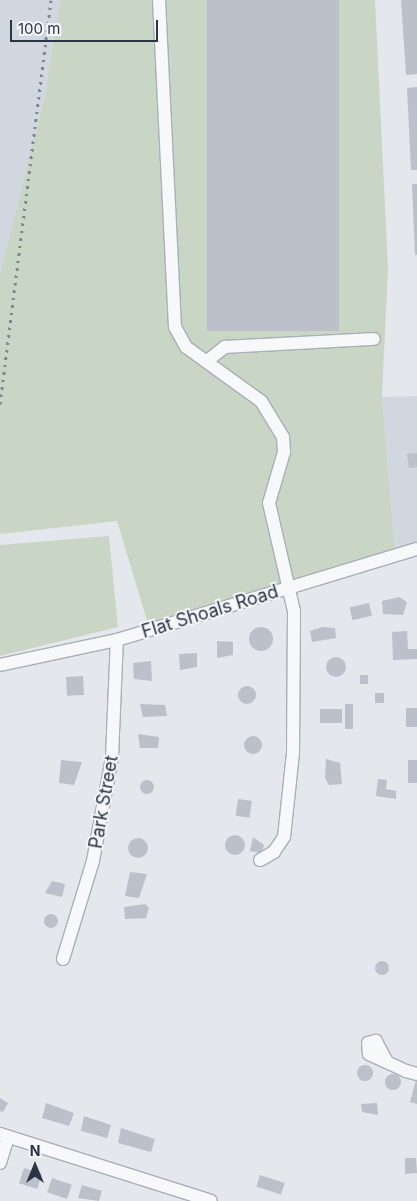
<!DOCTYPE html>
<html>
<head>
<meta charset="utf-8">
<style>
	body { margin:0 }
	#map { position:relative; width:417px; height:1201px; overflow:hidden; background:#e4e7ec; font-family:Inter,sans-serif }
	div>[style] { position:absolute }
	.built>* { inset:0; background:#d2d6de }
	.green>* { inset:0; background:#c9d6c5 }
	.building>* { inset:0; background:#bbc0ca; transform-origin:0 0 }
	.round { border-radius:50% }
	.roads { filter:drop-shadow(1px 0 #a9aeb7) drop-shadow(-1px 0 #a9aeb7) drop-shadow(0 1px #a9aeb7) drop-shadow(0 -1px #a9aeb7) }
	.minor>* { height:12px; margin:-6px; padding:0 6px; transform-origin:6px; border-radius:6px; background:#f7f8fa }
	.rail>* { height:3px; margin-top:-1.5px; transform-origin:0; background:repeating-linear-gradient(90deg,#7d8696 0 2.5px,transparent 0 7.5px) }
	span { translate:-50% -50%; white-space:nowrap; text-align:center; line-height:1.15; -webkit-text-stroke:4px #f4f6f9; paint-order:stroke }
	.street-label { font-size:18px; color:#2b3445 }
	.north { position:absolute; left:10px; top:1141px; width:50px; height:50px; -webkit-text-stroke:4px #f4f6f9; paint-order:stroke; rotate:0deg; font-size:14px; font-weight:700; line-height:20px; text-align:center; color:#2b3445 }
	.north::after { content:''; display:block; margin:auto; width:18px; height:22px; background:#2b3445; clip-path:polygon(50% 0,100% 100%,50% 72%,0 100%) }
	.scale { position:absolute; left:10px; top:20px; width:148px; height:22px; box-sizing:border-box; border:2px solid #2b3445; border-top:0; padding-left:6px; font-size:15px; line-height:18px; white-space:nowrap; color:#2b3445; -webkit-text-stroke:4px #f4f6f9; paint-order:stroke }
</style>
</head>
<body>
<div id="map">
	<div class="built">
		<div style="clip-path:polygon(0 0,60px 0,45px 94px,0 275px)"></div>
		<div style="clip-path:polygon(417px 396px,417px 546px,395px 552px,382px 397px)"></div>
	</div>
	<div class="green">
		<div style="clip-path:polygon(60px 0,375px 0,388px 267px,382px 397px,395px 552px,150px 631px,117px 521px,0 534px,0 275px,45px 94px)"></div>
		<div style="clip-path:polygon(109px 536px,118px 627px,0 656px,0 545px)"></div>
	</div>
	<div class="building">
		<div style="left:207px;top:0;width:132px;height:331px"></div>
		<div style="clip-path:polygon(401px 0,417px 0,417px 74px,406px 75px)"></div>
		<div style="clip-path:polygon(417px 87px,417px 170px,411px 170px,407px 88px)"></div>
		<div style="clip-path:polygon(412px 184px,417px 184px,417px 255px,415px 255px)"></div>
		<div style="clip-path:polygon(417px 453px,417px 467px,409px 468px,407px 454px)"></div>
		<div style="clip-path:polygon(399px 597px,407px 602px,403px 615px,383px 614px,382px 601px)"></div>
		<div style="left:369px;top:603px;width:13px;height:20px;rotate:77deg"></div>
		<div style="clip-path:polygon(322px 627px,335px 628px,336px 638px,312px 642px,310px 631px)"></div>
		<div class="round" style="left:249px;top:627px;width:24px;height:24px"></div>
		<div style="clip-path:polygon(407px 631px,408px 649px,417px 649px,417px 659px,393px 660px,392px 632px)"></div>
		<div style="clip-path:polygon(217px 641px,233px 642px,233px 655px,217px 658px)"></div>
		<div style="clip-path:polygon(197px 653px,197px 667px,180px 670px,179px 654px)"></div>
		<div class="round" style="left:326px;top:657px;width:20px;height:20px"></div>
		<div style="clip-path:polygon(151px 661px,152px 681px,134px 679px,133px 663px)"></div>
		<div style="left:360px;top:675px;width:8px;height:9px"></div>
		<div style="left:83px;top:676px;width:19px;height:17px;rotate:87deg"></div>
		<div class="round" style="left:238px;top:686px;width:18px;height:18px"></div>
		<div style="left:375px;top:693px;width:9px;height:10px"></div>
		<div style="clip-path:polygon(140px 704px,165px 705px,167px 716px,143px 717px)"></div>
		<div style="left:345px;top:704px;width:8px;height:25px"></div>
		<div style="left:406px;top:708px;width:11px;height:19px"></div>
		<div style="left:342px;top:709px;width:14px;height:22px;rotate:90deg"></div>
		<div style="clip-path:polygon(138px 734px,159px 737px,158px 748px,140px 748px)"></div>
		<div class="round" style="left:244px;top:736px;width:18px;height:18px"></div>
		<div style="clip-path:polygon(326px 759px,340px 763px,342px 784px,329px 785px,325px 778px)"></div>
		<div style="clip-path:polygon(61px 760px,82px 762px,74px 785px,59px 783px)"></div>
		<div style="left:408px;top:760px;width:9px;height:23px"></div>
		<div style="clip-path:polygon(378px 779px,387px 780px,386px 789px,396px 791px,396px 799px,376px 796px)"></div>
		<div class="round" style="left:140px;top:780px;width:14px;height:14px"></div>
		<div style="left:238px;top:799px;width:14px;height:17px;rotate:8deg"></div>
		<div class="round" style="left:225px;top:835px;width:20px;height:20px"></div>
		<div style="clip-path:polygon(253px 837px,264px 845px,262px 853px,250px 851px)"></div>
		<div class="round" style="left:128px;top:838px;width:20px;height:20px"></div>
		<div style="clip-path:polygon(130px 872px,147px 874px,139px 898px,125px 896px)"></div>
		<div style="clip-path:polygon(52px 881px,65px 884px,62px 897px,45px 893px)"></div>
		<div style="clip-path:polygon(145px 904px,149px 908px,146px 918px,125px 919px,124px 907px)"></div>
		<div class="round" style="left:44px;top:914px;width:14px;height:14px"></div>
		<div class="round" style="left:375px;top:961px;width:14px;height:14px"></div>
		<div class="round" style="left:357px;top:1065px;width:16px;height:16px"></div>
		<div class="round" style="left:385px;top:1074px;width:16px;height:16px"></div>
		<div style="clip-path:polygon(416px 1080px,417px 1080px,417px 1104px,410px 1102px)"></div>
		<div style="clip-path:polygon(0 1098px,8px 1103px,3px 1112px,0 1111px)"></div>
		<div style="clip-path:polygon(46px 1103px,74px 1113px,69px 1126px,42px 1118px)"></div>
		<div style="clip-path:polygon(377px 1103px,378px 1115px,362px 1112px,361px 1104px)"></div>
		<div style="clip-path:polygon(84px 1116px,111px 1125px,107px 1138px,81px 1131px)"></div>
		<div style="clip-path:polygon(121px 1128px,155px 1139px,151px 1152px,118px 1143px)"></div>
		<div style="clip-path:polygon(405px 1158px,416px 1158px,417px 1173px,405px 1174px)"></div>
		<div style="left:24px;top:1168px;width:19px;height:16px;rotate:18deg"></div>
		<div style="left:260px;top:1175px;width:26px;height:12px;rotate:18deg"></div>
		<div style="left:52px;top:1178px;width:21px;height:15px;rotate:19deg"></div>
		<div style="clip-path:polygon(82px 1185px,102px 1191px,99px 1201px,78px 1198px)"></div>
	</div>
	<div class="roads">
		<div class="minor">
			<div style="left:159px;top:0;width:327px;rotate:87.2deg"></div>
			<div style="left:175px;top:327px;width:23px;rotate:61deg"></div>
			<div style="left:186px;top:347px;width:92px;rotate:35.8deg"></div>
			<div style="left:261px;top:401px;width:42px;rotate:58.6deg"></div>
			<div style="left:283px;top:437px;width:15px;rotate:86deg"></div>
			<div style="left:284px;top:452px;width:53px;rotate:106.4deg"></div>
			<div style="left:269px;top:503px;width:111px;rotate:77deg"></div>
			<div style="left:294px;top:611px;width:142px;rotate:90.4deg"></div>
			<div style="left:293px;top:753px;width:84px;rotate:96.1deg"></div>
			<div style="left:284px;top:837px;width:18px;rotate:124deg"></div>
			<div style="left:274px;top:852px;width:16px;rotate:150deg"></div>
			<div style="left:207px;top:361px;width:23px;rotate:-38deg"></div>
			<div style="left:225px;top:347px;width:149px;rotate:-3.1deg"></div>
			<div style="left:0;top:665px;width:120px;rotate:-12.1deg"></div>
			<div style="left:117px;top:640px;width:313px;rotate:-16.9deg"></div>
			<div style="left:63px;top:959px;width:102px;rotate:-73deg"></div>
			<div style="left:93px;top:861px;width:106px;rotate:-79.6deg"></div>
			<div style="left:112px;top:757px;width:117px;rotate:-87.6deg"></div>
			<div style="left:387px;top:1062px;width:24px;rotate:-118deg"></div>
			<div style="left:376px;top:1041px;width:8px;rotate:166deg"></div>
			<div style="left:368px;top:1043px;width:11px;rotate:85deg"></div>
			<div style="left:369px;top:1054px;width:41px;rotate:24.7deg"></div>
			<div style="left:406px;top:1071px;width:11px;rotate:15deg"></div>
			<div style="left:0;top:1134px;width:221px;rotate:17.6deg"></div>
			<div style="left:0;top:1163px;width:27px;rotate:-73deg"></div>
		</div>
	</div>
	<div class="rail">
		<div style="left:0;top:404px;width:407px;rotate:-82.8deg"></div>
	</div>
	<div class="street-label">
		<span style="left:210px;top:612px;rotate:-17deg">Flat Shoals Road</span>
		<span style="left:104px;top:802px;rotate:-80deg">Park Street</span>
	</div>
	<div class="north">N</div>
	<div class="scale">100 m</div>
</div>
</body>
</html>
